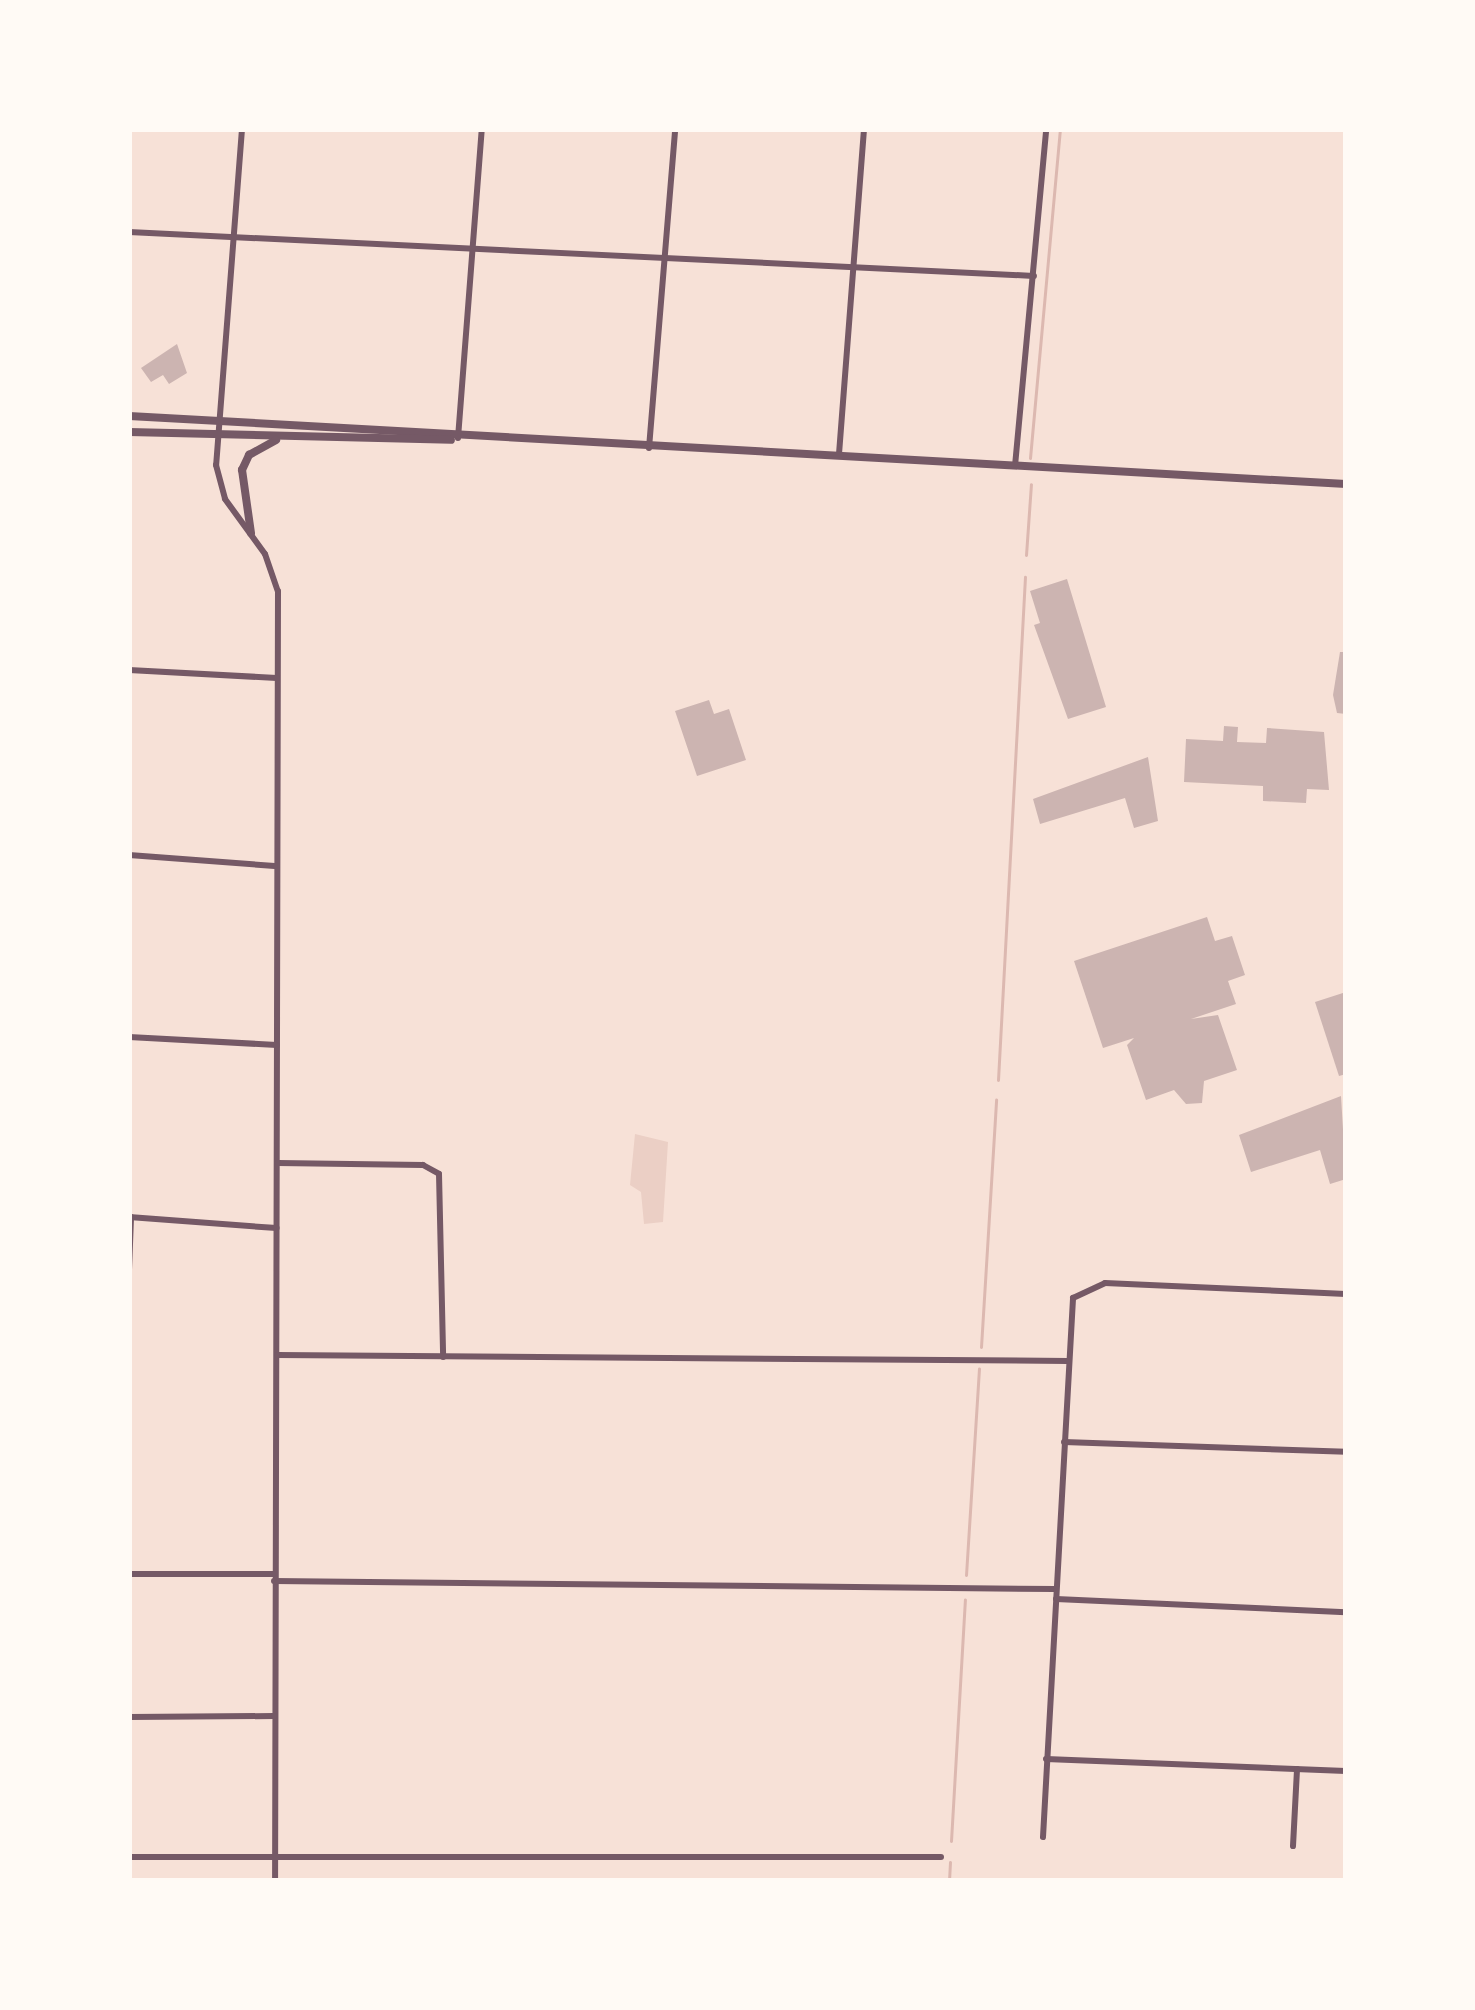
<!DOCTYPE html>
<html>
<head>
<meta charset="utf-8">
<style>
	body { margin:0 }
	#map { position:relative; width:1475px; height:2010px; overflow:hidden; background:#f7e1d7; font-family:Cabin,sans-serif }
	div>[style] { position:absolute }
	.green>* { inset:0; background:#ebcfc5 }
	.stream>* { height:3px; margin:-1.5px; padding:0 1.5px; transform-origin:1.5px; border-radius:1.5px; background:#dcb8b0 }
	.building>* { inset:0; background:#ccb4b1 }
	.minor>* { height:6px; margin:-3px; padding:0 3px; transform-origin:3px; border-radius:3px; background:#755966 }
	.tertiary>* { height:8px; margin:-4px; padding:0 4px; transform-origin:4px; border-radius:4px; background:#755966 }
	span { translate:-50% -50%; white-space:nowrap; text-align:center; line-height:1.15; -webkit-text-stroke:10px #fffaf5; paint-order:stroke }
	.frame { position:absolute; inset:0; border:132px solid #fffaf5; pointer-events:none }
</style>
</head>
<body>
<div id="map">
	<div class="green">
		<div style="clip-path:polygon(635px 1134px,668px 1142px,663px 1222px,644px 1224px,641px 1192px,630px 1185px)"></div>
	</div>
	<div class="stream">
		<div style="left:1030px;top:458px;width:330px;rotate:-84.8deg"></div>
		<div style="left:1026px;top:555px;width:71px;rotate:-86deg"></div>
		<div style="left:998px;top:1080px;width:504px;rotate:-86.93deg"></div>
		<div style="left:981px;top:1347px;width:248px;rotate:-86.5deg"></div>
		<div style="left:966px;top:1575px;width:207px;rotate:-86.4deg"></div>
		<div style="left:951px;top:1841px;width:242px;rotate:-86.7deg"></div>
		<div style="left:949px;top:1881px;width:19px;rotate:-87deg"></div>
	</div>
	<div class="building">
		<div style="clip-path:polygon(177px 344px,187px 373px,169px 384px,163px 375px,151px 382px,141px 368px)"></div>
		<div style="clip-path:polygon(1067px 579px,1106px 707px,1068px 719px,1034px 625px,1040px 623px,1030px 591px)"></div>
		<div style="clip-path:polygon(1340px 652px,1346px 652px,1346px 714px,1337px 713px,1333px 695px)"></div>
		<div style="clip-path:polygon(709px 700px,714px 714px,729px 709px,746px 760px,697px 776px,675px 711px)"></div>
		<div style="clip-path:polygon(1224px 726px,1238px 727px,1237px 742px,1266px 743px,1267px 728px,1324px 732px,1329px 790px,1307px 789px,1306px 803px,1263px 801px,1263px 786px,1184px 782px,1186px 739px,1223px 741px)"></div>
		<div style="clip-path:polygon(1148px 757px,1158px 821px,1134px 828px,1125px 798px,1040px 824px,1033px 799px)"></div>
		<div style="clip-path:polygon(1207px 917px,1215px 941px,1232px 936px,1245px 975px,1228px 981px,1236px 1004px,1191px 1019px,1218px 1015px,1237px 1070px,1204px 1081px,1202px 1103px,1186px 1104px,1174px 1090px,1146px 1100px,1127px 1045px,1134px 1038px,1103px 1048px,1074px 961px)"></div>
		<div style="clip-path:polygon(1346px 992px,1346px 1074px,1339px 1076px,1315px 1002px)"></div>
		<div style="clip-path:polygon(1341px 1096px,1346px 1179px,1330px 1184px,1320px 1150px,1251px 1172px,1239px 1135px)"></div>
	</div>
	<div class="minor">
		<div style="left:242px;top:129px;width:337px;rotate:94.4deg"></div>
		<div style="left:216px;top:465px;width:35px;rotate:75deg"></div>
		<div style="left:225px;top:499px;width:68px;rotate:54deg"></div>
		<div style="left:265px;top:554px;width:39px;rotate:71deg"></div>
		<div style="left:278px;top:591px;width:1290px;rotate:90.13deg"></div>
		<div style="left:129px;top:232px;width:906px;rotate:2.78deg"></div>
		<div style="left:458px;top:438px;width:310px;rotate:-85.6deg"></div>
		<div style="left:649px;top:448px;width:320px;rotate:-85.3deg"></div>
		<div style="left:839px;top:454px;width:326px;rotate:-85.6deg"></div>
		<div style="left:1015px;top:466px;width:338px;rotate:-84.7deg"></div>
		<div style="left:129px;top:670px;width:148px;rotate:3.1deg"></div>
		<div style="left:129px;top:855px;width:146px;rotate:4.3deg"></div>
		<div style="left:129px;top:1037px;width:148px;rotate:3.1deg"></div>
		<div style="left:278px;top:1163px;width:145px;rotate:0.8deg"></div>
		<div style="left:423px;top:1165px;width:18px;rotate:29deg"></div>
		<div style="left:439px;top:1174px;width:183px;rotate:88.7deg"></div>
		<div style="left:129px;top:1217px;width:148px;rotate:4.3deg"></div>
		<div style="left:129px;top:1270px;width:53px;rotate:-87.8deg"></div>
		<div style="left:277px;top:1355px;width:791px;rotate:0.43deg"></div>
		<div style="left:1064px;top:1442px;width:282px;rotate:2deg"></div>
		<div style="left:129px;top:1574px;width:144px"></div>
		<div style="left:274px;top:1581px;width:781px;rotate:0.59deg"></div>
		<div style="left:1056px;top:1599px;width:290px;rotate:2.6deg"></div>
		<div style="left:129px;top:1717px;width:145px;rotate:-0.4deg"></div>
		<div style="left:1046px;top:1759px;width:300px;rotate:2.3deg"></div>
		<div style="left:1043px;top:1837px;width:540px;rotate:-86.81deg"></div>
		<div style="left:1073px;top:1298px;width:35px;rotate:-25deg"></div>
		<div style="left:1105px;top:1283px;width:241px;rotate:2.6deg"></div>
		<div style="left:1293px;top:1846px;width:77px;rotate:-87deg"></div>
		<div style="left:129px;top:1857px;width:812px"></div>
	</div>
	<div class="tertiary">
		<div style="left:129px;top:416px;width:1219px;rotate:3.2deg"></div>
		<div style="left:129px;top:432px;width:322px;rotate:1.4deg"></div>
		<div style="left:251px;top:533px;width:64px;rotate:-98.1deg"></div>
		<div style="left:242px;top:470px;width:17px;rotate:-65deg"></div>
		<div style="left:249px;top:455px;width:31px;rotate:-29deg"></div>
	</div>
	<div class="frame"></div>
</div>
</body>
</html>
